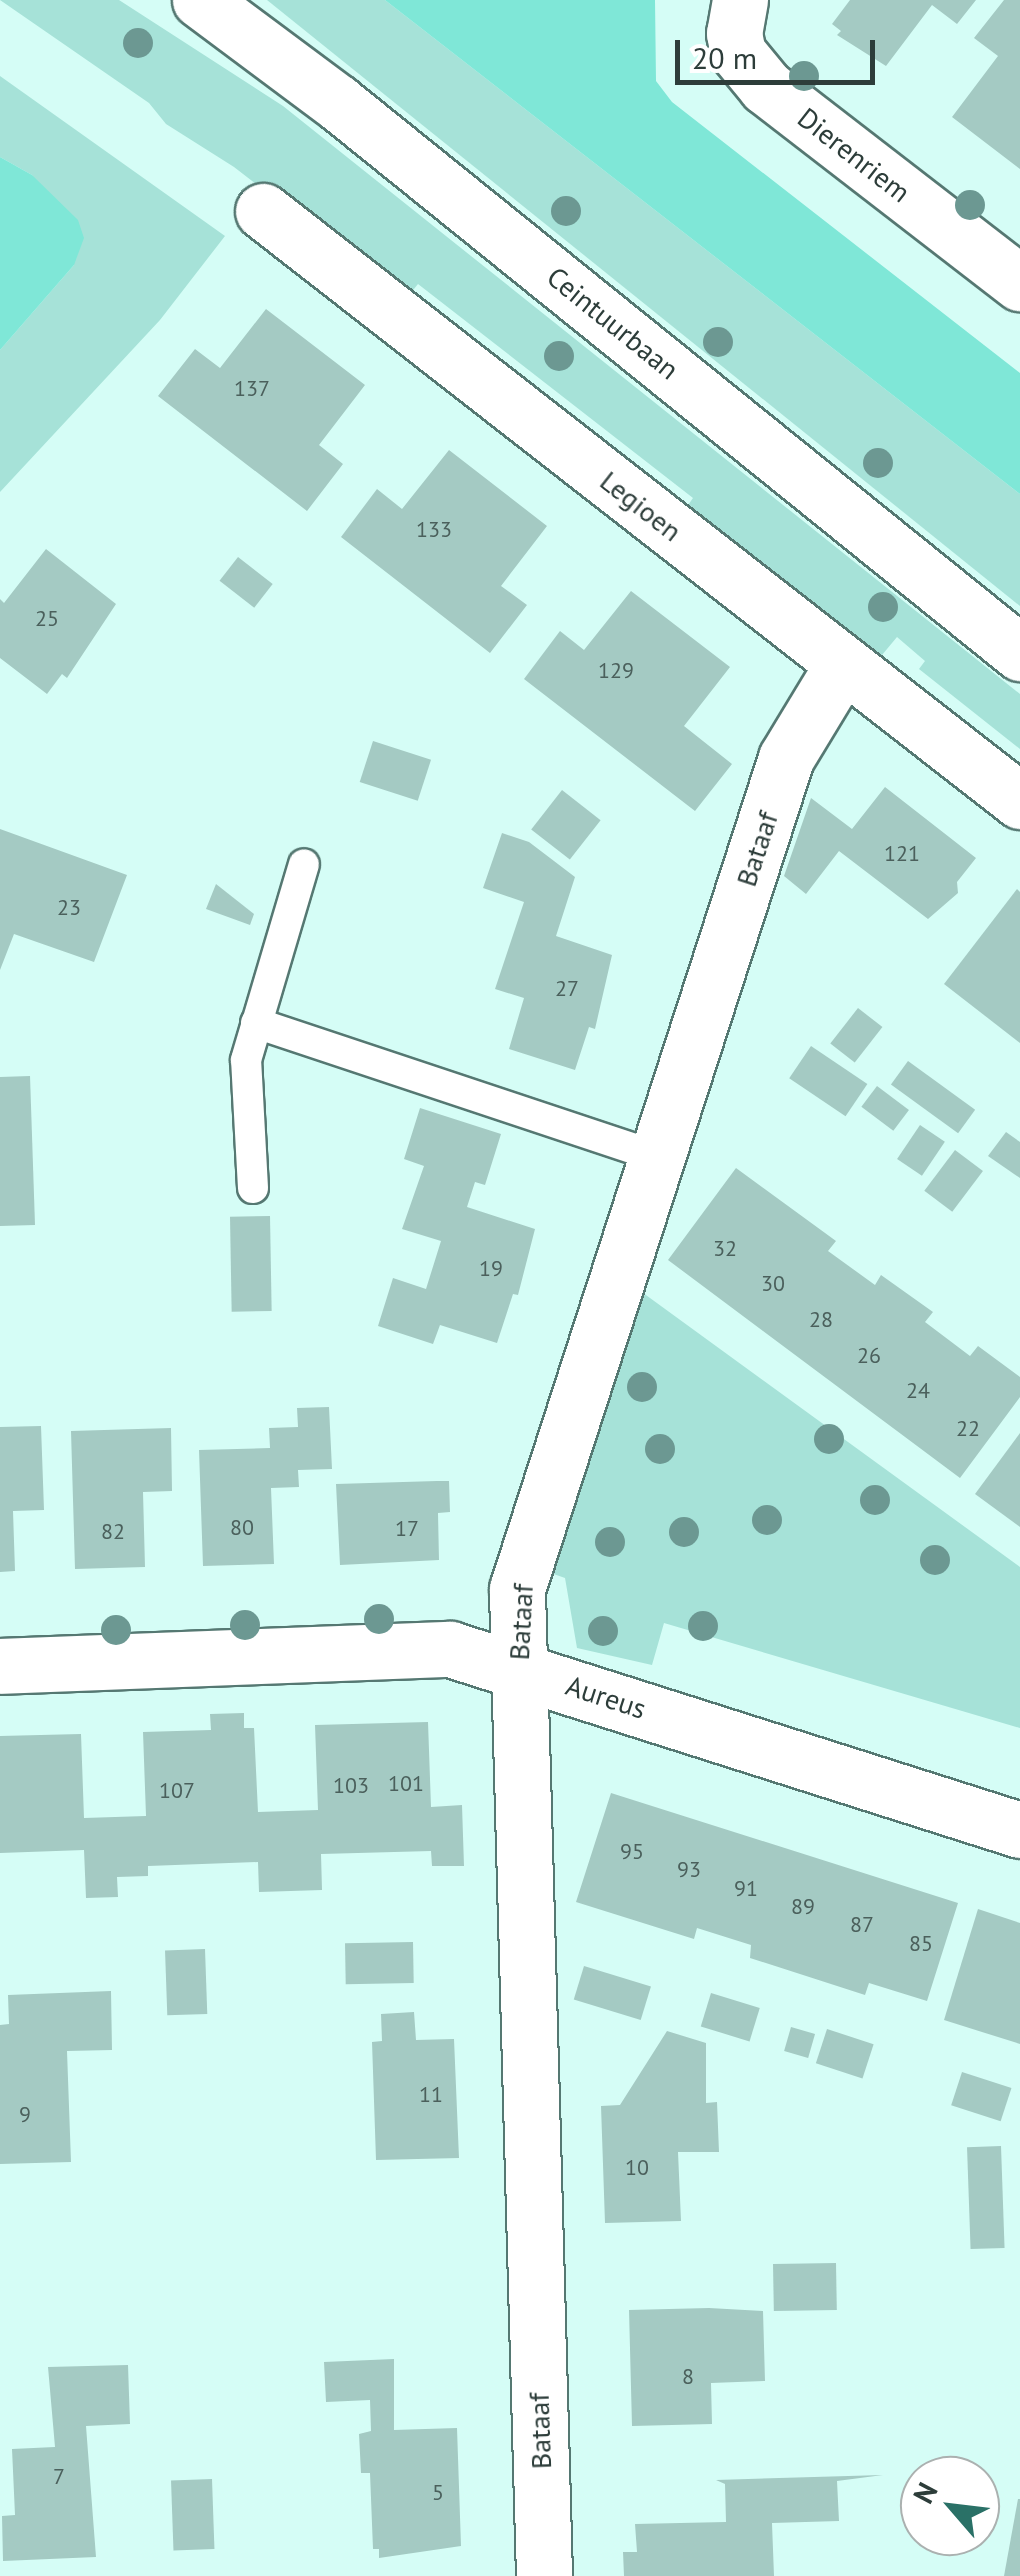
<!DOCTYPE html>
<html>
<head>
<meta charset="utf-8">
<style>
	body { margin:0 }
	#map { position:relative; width:1020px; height:2576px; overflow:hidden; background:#d5fdf6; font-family:"PT Sans",sans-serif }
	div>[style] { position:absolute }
	.green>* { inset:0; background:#a6e2d8 }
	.water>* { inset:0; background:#7fe7d7 }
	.building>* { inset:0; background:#a4cac3; transform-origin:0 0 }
	.roads { filter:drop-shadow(2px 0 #557872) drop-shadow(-2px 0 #557872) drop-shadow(0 2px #557872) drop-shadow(0 -2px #557872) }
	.lane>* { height:30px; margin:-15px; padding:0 15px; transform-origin:15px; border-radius:15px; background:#fff }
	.street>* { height:55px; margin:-27.5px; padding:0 27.5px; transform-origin:27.5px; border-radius:27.5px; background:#fff }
	.secondary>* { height:55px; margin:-27.5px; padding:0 27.5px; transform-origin:27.5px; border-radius:27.5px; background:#fff }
	.trees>* { width:30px; height:30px; margin:-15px; border-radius:50%; background:#6c9892 }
	span { translate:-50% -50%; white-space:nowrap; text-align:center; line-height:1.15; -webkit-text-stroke:8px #fff; paint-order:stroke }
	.number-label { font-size:22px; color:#4b605c }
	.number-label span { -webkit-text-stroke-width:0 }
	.street-label { font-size:28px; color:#2d3d3a }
	.north { position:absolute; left:900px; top:2456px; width:100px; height:100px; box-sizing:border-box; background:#fff; border:2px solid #abb1b0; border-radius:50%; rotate:298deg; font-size:28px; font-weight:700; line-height:40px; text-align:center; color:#2d3d3a }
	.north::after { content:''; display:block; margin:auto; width:35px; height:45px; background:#2a7167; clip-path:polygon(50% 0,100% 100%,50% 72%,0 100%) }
	.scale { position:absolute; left:675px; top:40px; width:200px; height:45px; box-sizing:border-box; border:5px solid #2d3d3a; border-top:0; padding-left:12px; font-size:30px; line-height:35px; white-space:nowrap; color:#2d3d3a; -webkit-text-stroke:8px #fff; paint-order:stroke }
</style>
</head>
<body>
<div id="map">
	<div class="green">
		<div style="clip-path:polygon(0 0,119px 0,283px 106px,1020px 694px,1020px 749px,919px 669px,925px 661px,897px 637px,877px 661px,684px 511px,693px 498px,418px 284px,405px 300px,234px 167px,166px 124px,149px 103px)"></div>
		<div style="clip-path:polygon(267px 0,385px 0,1020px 494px,1020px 606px)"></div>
		<div style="clip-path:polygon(0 76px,225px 236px,160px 320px,0 492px,0 350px,74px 265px,32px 175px,0 157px)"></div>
		<div style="clip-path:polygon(639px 1290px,1020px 1567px,1020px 1728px,664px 1623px,652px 1665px,577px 1648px,565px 1578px,545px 1571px)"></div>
	</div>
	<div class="water">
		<div style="clip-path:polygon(385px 0,655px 0,656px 81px,672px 102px,1020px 373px,1020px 494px)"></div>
		<div style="clip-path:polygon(0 157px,32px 175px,78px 220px,84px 238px,74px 265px,0 350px)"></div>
	</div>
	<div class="building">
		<div style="clip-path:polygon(850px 0,976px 0,957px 24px,932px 5px,886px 66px,837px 35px,841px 31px,832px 24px)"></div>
		<div style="clip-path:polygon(1004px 0,1020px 0,1020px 169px,952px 117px,998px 56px,974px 38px)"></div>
		<div style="clip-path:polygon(266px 309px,365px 385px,319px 445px,343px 464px,307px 511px,158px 396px,195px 349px,220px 368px)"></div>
		<div style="clip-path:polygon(449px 450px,547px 526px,501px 586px,527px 605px,490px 653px,341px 537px,377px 489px,402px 509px)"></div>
		<div style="clip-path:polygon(46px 549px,116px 604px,67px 678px,62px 674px,47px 694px,0 658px,0 599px,4px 603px)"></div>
		<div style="left:238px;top:557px;width:44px;height:30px;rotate:38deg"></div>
		<div style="clip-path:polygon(631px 591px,730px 667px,684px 726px,732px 764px,695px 811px,524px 679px,560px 631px,584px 650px)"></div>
		<div style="left:373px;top:741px;width:61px;height:43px;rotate:18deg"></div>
		<div style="clip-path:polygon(885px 787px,976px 858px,957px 882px,958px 893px,928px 919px,839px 851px,806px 894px,784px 876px,811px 798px,852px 829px)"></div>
		<div style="left:562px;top:790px;width:49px;height:50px;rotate:38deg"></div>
		<div style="clip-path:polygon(0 829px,127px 875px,94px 962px,14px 934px,0 970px)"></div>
		<div style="clip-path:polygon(502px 833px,529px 842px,575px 877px,556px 936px,612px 955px,595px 1029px,589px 1027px,575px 1070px,509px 1049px,524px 998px,495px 989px,524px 902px,483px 888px)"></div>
		<div style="clip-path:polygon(216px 884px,254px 914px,250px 925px,206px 909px)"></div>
		<div style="clip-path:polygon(1017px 889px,1020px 892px,1020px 1043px,944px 984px)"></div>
		<div style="left:858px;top:1008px;width:31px;height:45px;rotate:38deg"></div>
		<div style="left:811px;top:1046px;width:68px;height:39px;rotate:34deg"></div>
		<div style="left:908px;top:1061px;width:83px;height:29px;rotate:36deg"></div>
		<div style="clip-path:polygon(30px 1076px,35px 1225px,0 1226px,0 1077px)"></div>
		<div style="left:877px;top:1086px;width:40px;height:26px;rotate:37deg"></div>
		<div style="clip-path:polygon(420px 1108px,501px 1134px,485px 1185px,475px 1182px,467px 1207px,535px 1229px,518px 1295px,513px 1294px,497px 1343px,440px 1325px,433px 1344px,378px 1326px,393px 1278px,426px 1289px,441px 1241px,402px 1229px,424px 1166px,404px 1159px)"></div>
		<div style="left:920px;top:1125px;width:30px;height:41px;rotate:34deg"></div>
		<div style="clip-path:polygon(1006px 1132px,1020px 1142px,1020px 1178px,988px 1156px)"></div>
		<div style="left:955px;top:1150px;width:35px;height:51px;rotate:37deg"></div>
		<div style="clip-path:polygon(736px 1168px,836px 1241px,828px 1251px,875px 1285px,881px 1275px,933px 1312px,925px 1322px,970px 1356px,978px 1346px,1020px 1377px,1020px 1397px,960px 1478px,668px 1260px)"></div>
		<div style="left:270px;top:1216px;width:95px;height:40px;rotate:89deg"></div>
		<div style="clip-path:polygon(329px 1407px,332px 1469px,298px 1470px,299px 1487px,271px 1488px,274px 1564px,203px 1566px,199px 1450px,270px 1448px,269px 1428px,298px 1427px,297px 1408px)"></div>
		<div style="clip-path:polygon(41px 1426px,44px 1510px,13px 1511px,15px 1571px,0 1572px,0 1427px)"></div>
		<div style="clip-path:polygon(171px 1428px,172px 1491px,143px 1492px,145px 1567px,75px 1569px,71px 1431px)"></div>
		<div style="clip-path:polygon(1020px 1433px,1020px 1527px,975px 1494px)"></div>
		<div style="clip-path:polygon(437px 1481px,449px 1481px,450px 1512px,438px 1513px,439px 1560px,340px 1565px,336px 1484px)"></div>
		<div style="clip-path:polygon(244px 1713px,244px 1728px,254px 1728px,258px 1812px,318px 1810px,315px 1725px,428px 1722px,431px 1807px,462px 1805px,464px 1866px,432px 1866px,431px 1851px,321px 1854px,322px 1890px,259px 1892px,258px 1862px,148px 1866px,148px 1876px,117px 1877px,118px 1897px,86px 1898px,84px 1850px,0 1853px,0 1736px,81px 1734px,84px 1818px,146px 1816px,143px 1732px,211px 1730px,210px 1714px)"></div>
		<div style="clip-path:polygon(611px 1793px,958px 1903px,927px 2001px,869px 1983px,865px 1995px,750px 1958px,751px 1945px,697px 1928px,694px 1939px,576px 1902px)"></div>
		<div style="clip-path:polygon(978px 1909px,1020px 1923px,1020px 2044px,944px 2020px)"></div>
		<div style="left:413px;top:1942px;width:41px;height:68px;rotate:89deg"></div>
		<div style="left:205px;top:1949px;width:65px;height:40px;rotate:88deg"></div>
		<div style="left:584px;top:1966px;width:70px;height:35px;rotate:17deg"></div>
		<div style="clip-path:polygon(111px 1991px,112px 2050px,67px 2051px,71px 2162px,0 2164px,0 2025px,9px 2024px,8px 1995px)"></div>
		<div style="left:711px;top:1993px;width:51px;height:35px;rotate:17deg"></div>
		<div style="clip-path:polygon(414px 2012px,416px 2040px,454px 2039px,459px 2158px,376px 2160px,372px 2042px,382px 2041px,381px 2014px)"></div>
		<div style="left:791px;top:2027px;width:25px;height:25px;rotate:16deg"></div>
		<div style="left:827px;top:2029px;width:49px;height:36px;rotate:18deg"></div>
		<div style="clip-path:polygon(667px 2031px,706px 2043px,706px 2103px,717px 2102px,719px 2152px,678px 2152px,681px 2221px,605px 2223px,601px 2106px,620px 2105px)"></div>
		<div style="left:962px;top:2072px;width:52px;height:35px;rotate:18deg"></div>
		<div style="left:1001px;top:2146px;width:102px;height:34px;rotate:88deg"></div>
		<div style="left:836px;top:2263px;width:47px;height:63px;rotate:89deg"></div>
		<div style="clip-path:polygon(709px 2308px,763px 2311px,765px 2381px,711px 2383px,712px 2424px,632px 2426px,629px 2310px)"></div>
		<div style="clip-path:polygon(394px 2359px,394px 2430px,457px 2428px,461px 2546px,379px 2558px,379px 2549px,373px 2549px,370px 2473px,361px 2473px,359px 2434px,371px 2431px,370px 2400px,326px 2402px,324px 2362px)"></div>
		<div style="clip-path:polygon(128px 2365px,130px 2424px,86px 2426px,96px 2557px,3px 2561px,2px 2516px,15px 2515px,12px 2449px,55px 2447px,48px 2367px)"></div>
		<div style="clip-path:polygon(967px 2460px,967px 2476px,935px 2476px,934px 2462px)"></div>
		<div style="clip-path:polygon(883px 2475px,837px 2481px,839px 2521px,772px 2523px,774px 2576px,624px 2576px,623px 2552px,637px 2552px,635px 2524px,726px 2522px,725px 2484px,716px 2480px)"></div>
		<div style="left:212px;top:2479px;width:70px;height:41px;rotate:88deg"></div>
		<div style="clip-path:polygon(1020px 2499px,1020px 2576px,1004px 2576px,1018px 2499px)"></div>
	</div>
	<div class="roads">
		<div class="lane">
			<div style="left:256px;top:1023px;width:425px;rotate:18.4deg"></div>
			<div style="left:253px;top:1188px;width:128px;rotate:-93.1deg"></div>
			<div style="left:246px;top:1060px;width:204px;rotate:-73.5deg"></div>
		</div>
		<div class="street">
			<div style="left:740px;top:0;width:34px;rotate:100deg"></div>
			<div style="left:734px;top:33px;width:20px;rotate:79deg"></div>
			<div style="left:738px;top:53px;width:44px;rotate:50.5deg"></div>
			<div style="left:766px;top:87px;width:321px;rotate:37.7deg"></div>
			<div style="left:263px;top:211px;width:960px;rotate:37.93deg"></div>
			<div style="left:0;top:1666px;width:450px;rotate:-2.2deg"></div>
			<div style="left:450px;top:1649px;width:598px;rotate:17.62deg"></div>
			<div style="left:544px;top:2576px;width:987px;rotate:-91.57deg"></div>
			<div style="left:517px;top:1589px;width:873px;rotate:-72.06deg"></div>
			<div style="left:786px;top:758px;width:110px;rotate:-58.8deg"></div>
		</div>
		<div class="secondary">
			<div style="left:200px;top:0;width:171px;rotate:36.7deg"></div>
			<div style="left:337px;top:102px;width:878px;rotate:38.89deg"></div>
		</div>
	</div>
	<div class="trees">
		<div style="left:138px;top:43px"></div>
		<div style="left:804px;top:76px"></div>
		<div style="left:970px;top:205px"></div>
		<div style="left:566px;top:211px"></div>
		<div style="left:718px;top:342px"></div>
		<div style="left:559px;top:356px"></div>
		<div style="left:878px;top:463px"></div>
		<div style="left:883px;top:607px"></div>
		<div style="left:642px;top:1387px"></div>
		<div style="left:829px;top:1439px"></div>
		<div style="left:660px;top:1449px"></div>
		<div style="left:875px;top:1500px"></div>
		<div style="left:767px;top:1520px"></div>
		<div style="left:684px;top:1532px"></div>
		<div style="left:610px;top:1542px"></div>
		<div style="left:935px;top:1560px"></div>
		<div style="left:379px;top:1619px"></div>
		<div style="left:245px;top:1625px"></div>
		<div style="left:703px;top:1626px"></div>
		<div style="left:116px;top:1630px"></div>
		<div style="left:603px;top:1631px"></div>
	</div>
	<div class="number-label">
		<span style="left:252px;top:389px">137</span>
		<span style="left:434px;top:530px">133</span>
		<span style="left:47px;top:619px">25</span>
		<span style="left:616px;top:671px">129</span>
		<span style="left:902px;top:854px">121</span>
		<span style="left:69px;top:908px">23</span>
		<span style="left:567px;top:989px">27</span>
		<span style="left:725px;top:1249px">32</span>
		<span style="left:491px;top:1269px">19</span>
		<span style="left:773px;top:1284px">30</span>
		<span style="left:821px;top:1320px">28</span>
		<span style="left:869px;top:1356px">26</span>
		<span style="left:918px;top:1391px">24</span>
		<span style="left:968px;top:1429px">22</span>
		<span style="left:242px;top:1528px">80</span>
		<span style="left:407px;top:1529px">17</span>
		<span style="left:113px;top:1532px">82</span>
		<span style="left:406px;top:1784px">101</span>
		<span style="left:351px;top:1786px">103</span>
		<span style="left:177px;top:1791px">107</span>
		<span style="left:632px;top:1852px">95</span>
		<span style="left:689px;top:1870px">93</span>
		<span style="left:746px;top:1889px">91</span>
		<span style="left:803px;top:1907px">89</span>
		<span style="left:862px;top:1925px">87</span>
		<span style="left:921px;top:1944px">85</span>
		<span style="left:431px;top:2095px">11</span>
		<span style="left:25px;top:2115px">9</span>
		<span style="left:637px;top:2168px">10</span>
		<span style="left:688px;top:2377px">8</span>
		<span style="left:59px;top:2477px">7</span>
		<span style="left:438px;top:2493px">5</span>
	</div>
	<div class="street-label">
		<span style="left:854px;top:155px;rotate:38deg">Dierenriem</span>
		<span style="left:613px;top:323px;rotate:39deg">Ceintuurbaan</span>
		<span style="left:641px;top:506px;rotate:38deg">Legioen</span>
		<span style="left:757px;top:849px;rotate:-72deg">Bataaf</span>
		<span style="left:521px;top:1622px;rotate:-87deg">Bataaf</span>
		<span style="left:606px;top:1697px;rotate:18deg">Aureus</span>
		<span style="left:540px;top:2431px;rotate:-92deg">Bataaf</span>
	</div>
	<div class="north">N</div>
	<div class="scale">20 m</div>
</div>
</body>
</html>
